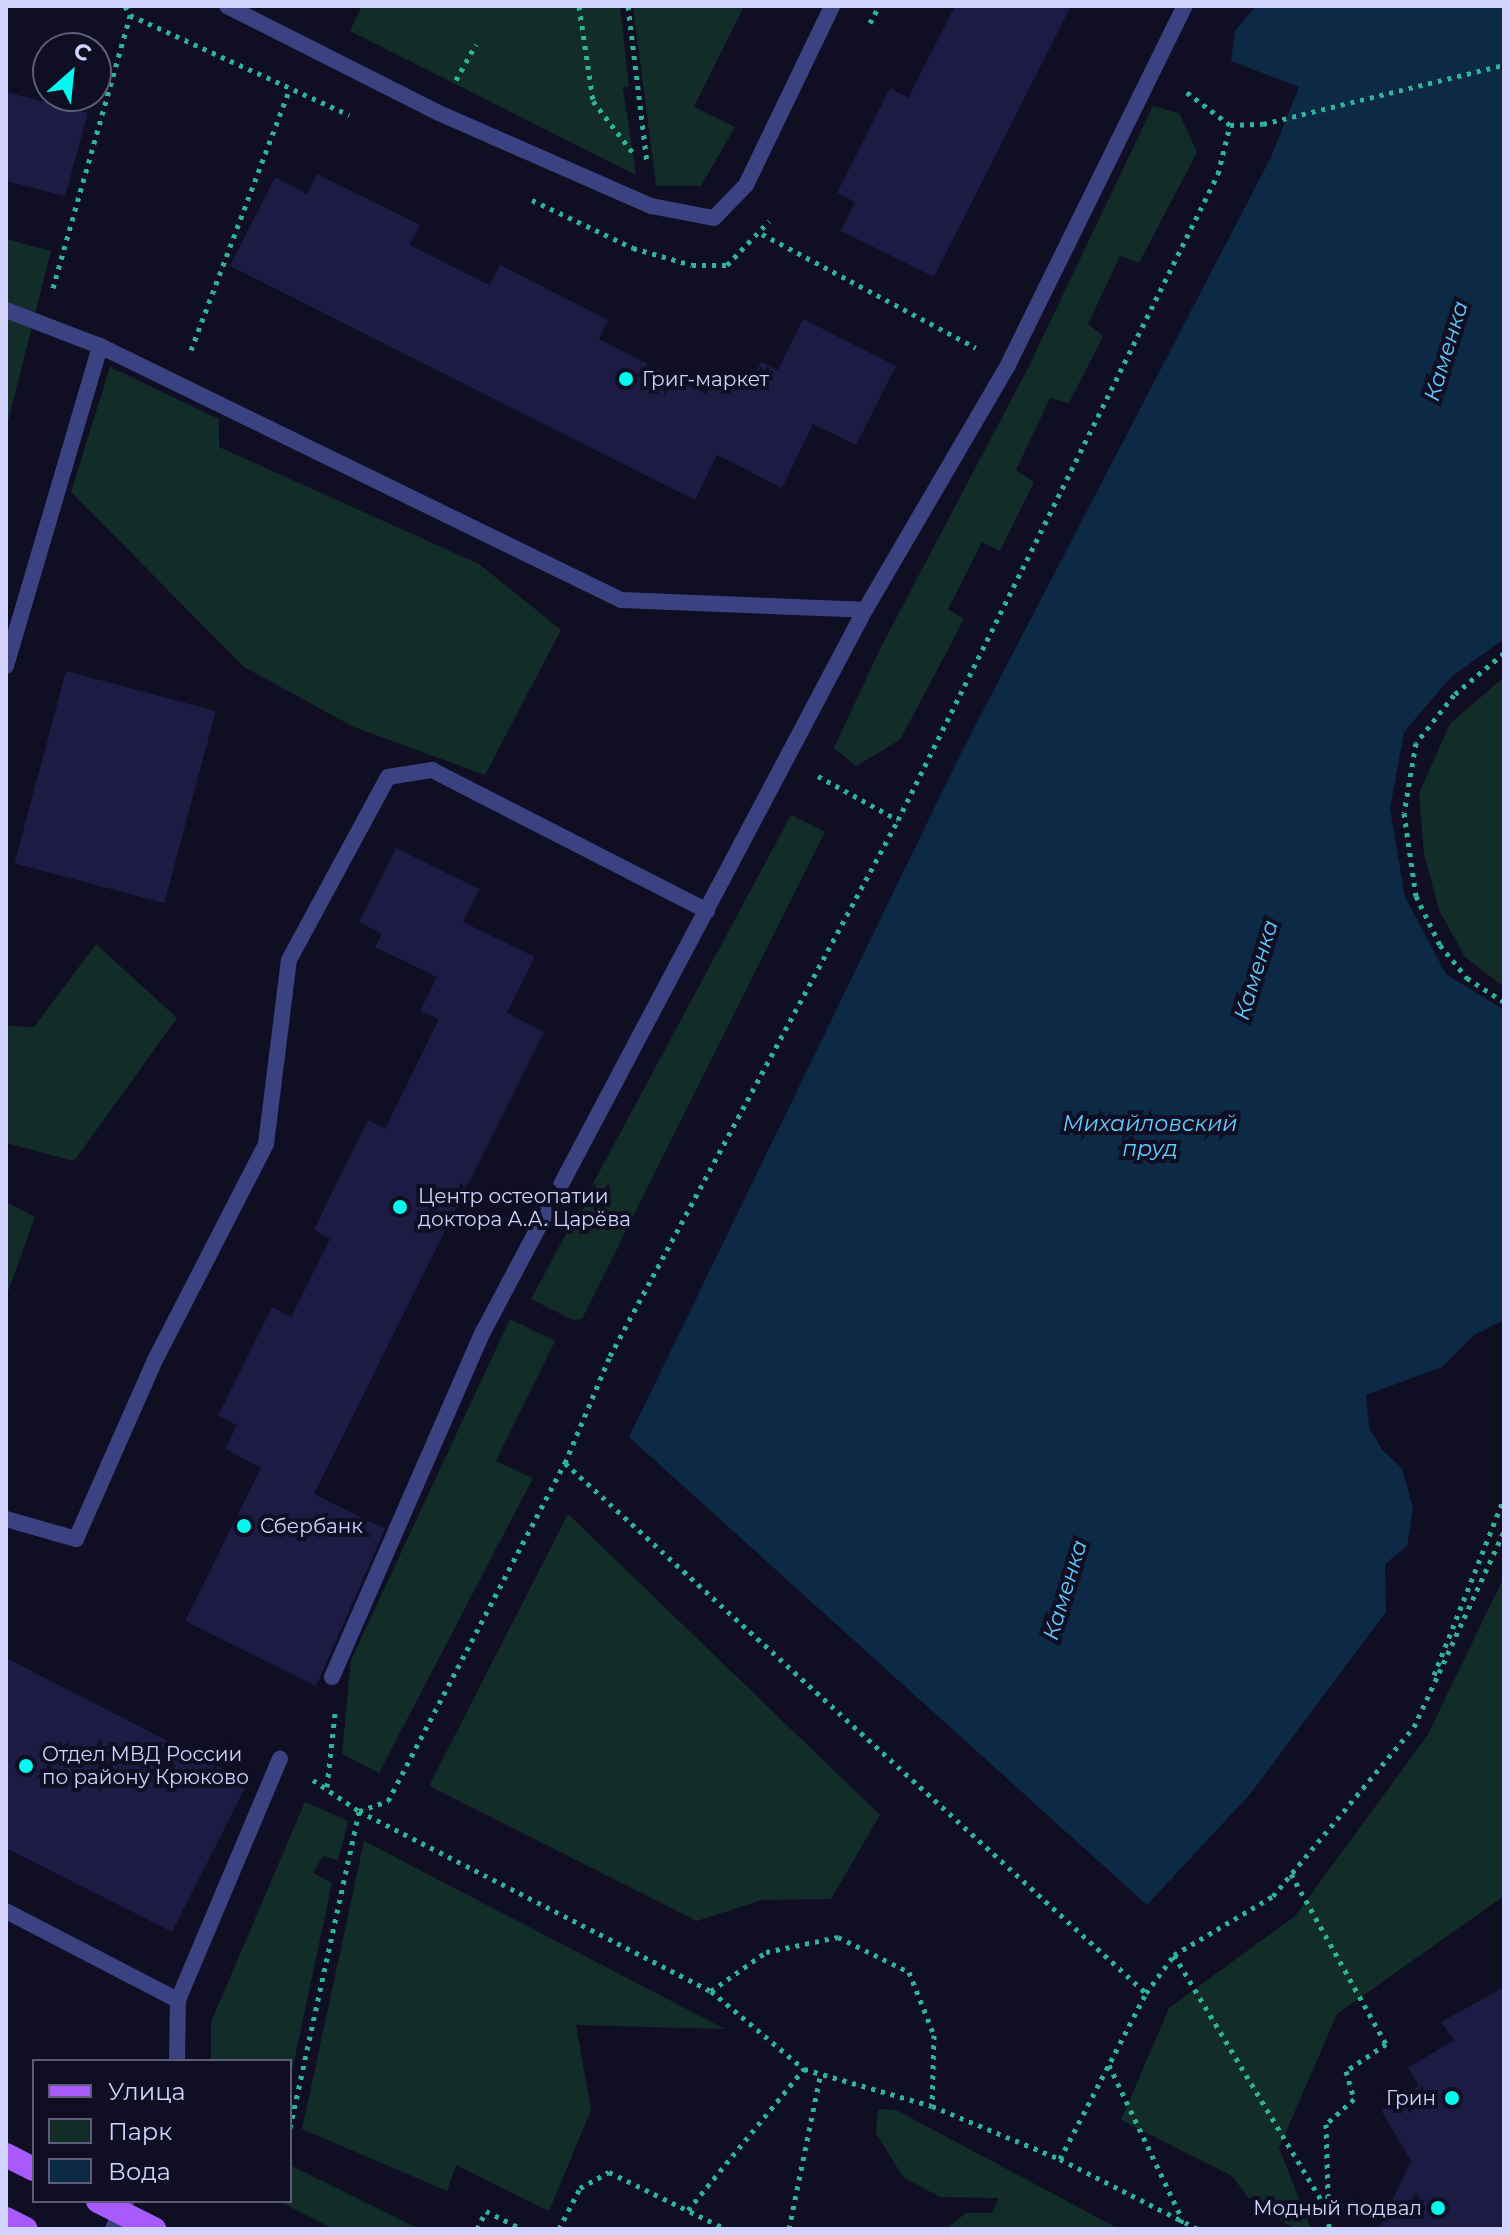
<!DOCTYPE html>
<html>
<head>
<meta charset="utf-8">
<style>
	body { margin:0 }
	#map { position:relative; width:1510px; height:2235px; overflow:hidden; background:#0f0e23; font-family:Montserrat,sans-serif }
	div>[style] { position:absolute }
	.green>* { inset:0; background:#122d28 }
	.water>* { inset:0; background:#0c2945 }
	.building>* { inset:0; background:#1d1b44; transform-origin:0 0 }
	.path>* { height:5px; margin-top:-2.5px; transform-origin:0; background:repeating-linear-gradient(90deg,#30b498 0 4px,transparent 0 10px) }
	.lane>* { height:16px; margin:-8px; padding:0 8px; transform-origin:8px; border-radius:8px; background:#3a4282 }
	.primary>* { height:24px; margin:-12px; padding:0 12px; transform-origin:12px; border-radius:12px; background:#a85afd }
	.dots>* { width:22px; height:22px; translate:-50% -50%; box-sizing:border-box; border:4px solid #0f0e23; border-radius:50% }
	span { translate:-50% -50%; white-space:nowrap; text-align:center; line-height:1.15; -webkit-text-stroke:8px #0f0e23; paint-order:stroke }
	.poi-label { font-size:20px; color:#d1d3fe }
	.left { translate:0 -50%; text-align:left }
	.right { translate:-100% -50%; text-align:right }
	.water-label { font-size:22px; color:#61ccfd; font-style:italic }
	.frame { position:absolute; inset:0; border:8px solid #d1d3fe; pointer-events:none }
	.legend { position:absolute; left:32px; top:2059px; width:260px; height:144px; box-sizing:border-box; background:#0f0e23; border:2px solid #5d5d7b; margin:0; padding:10px 14px; list-style:none; font-size:24px; color:#d1d3fe }
	.legend li { display:flex; align-items:center; gap:16px; height:40px }
	.legend b { width:40px; border:2px solid #5d5d7b }
	.north { position:absolute; left:32px; top:32px; width:80px; height:80px; box-sizing:border-box; background:#0f0e23; border:2px solid #5d5d7b; border-radius:50%; rotate:27deg; font-size:22px; font-weight:700; line-height:32px; text-align:center; color:#d1d3fe }
	.north::after { content:''; display:block; margin:auto; width:28px; height:36px; background:#03f9ed; clip-path:polygon(50% 0,100% 100%,50% 72%,0 100%) }
</style>
</head>
<body>
<div id="map">
	<div class="green">
		<div style="clip-path:polygon(362px 6px,620px 6px,629px 86px,623px 88px,636px 175px,350px 31px)"></div>
		<div style="clip-path:polygon(633px 6px,744px 6px,694px 107px,735px 127px,701px 186px,656px 186px)"></div>
		<div style="clip-path:polygon(1153px 106px,1179px 113px,1197px 152px,1139px 263px,1120px 256px,1088px 324px,1103px 336px,1069px 403px,1050px 398px,1016px 470px,1034px 482px,1000px 551px,982px 542px,948px 609px,964px 619px,900px 740px,856px 766px,834px 748px,880px 649px,1029px 366px)"></div>
		<div style="clip-path:polygon(6px 239px,51px 251px,6px 429px)"></div>
		<div style="clip-path:polygon(110px 367px,219px 419px,219px 447px,479px 564px,561px 630px,485px 775px,354px 727px,244px 667px,71px 492px)"></div>
		<div style="clip-path:polygon(1504px 677px,1504px 987px,1465px 957px,1439px 910px,1424px 854px,1419px 793px,1450px 724px)"></div>
		<div style="clip-path:polygon(791px 815px,825px 832px,582px 1319px,573px 1320px,531px 1299px)"></div>
		<div style="clip-path:polygon(96px 944px,177px 1018px,74px 1161px,6px 1143px,6px 1026px,34px 1027px)"></div>
		<div style="clip-path:polygon(6px 1202px,35px 1217px,6px 1297px)"></div>
		<div style="clip-path:polygon(510px 1319px,555px 1341px,496px 1461px,533px 1478px,379px 1773px,342px 1754px,351px 1660px)"></div>
		<div style="clip-path:polygon(568px 1514px,880px 1815px,831px 1899px,762px 1900px,697px 1921px,429px 1786px)"></div>
		<div style="clip-path:polygon(1504px 1577px,1504px 1896px,1337px 2014px,1279px 2148px,1311px 2229px,1295px 2229px,1254px 2205px,1232px 2176px,1121px 2120px,1169px 2008px,1295px 1916px,1427px 1736px)"></div>
		<div style="clip-path:polygon(305px 1802px,348px 1821px,338px 1860px,323px 1856px,313px 1873px,332px 1883px,290px 2080px,290px 2061px,211px 2061px,211px 2022px)"></div>
		<div style="clip-path:polygon(364px 1841px,725px 2029px,576px 2025px,591px 2110px,549px 2211px,456px 2165px,447px 2191px,302px 2129px)"></div>
		<div style="clip-path:polygon(878px 2109px,896px 2110px,1119px 2229px,946px 2229px,966px 2213px,992px 2213px,999px 2198px,940px 2197px,903px 2177px,876px 2133px)"></div>
		<div style="clip-path:polygon(290px 2165px,419px 2229px,334px 2229px,278px 2201px,290px 2201px)"></div>
	</div>
	<div class="water">
		<div style="clip-path:polygon(1256px 6px,1504px 6px,1504px 639px,1451px 677px,1404px 732px,1390px 809px,1405px 897px,1446px 974px,1504px 1010px,1504px 1320px,1474px 1335px,1442px 1367px,1366px 1395px,1369px 1427px,1382px 1450px,1402px 1468px,1413px 1508px,1407px 1546px,1385px 1564px,1386px 1612px,1251px 1793px,1147px 1905px,629px 1437px,960px 755px,1271px 157px,1299px 87px,1231px 61px,1235px 31px)"></div>
	</div>
	<div class="building">
		<div style="clip-path:polygon(955px 6px,1071px 6px,934px 277px,841px 231px,855px 202px,837px 193px,890px 88px,908px 98px)"></div>
		<div style="clip-path:polygon(6px 92px,88px 113px,65px 196px,6px 181px)"></div>
		<div style="clip-path:polygon(317px 174px,420px 225px,410px 245px,489px 285px,500px 265px,608px 320px,599px 339px,706px 394px,716px 374px,747px 388px,761px 362px,778px 370px,803px 319px,896px 366px,856px 445px,813px 424px,782px 488px,717px 455px,695px 500px,230px 266px,275px 177px,307px 194px)"></div>
		<div style="left:66px;top:671px;width:155px;height:199px;rotate:15deg"></div>
		<div style="clip-path:polygon(396px 848px,479px 889px,463px 922px,535px 957px,507px 1013px,544px 1032px,314px 1494px,385px 1529px,316px 1686px,185px 1621px,261px 1468px,225px 1449px,237px 1425px,218px 1416px,272px 1307px,291px 1317px,330px 1239px,314px 1230px,340px 1176px,368px 1120px,385px 1129px,439px 1019px,420px 1011px,437px 977px,375px 947px,382px 934px,359px 922px)"></div>
		<div style="clip-path:polygon(6px 1658px,248px 1782px,172px 1932px,6px 1848px)"></div>
		<div style="clip-path:polygon(1504px 1987px,1504px 2229px,1379px 2229px,1411px 2161px,1381px 2110px,1419px 2086px,1408px 2068px,1454px 2040px,1441px 2022px)"></div>
	</div>
	<div class="path">
		<div style="left:125px;top:6px;width:10px;rotate:61deg"></div>
		<div style="left:130px;top:15px;width:241px;rotate:24.5deg"></div>
		<div style="left:579px;top:6px;width:96px;rotate:81.6deg"></div>
		<div style="left:593px;top:101px;width:66px;rotate:52.4deg"></div>
		<div style="left:628px;top:6px;width:159px;rotate:83.1deg"></div>
		<div style="left:870px;top:23px;width:19px;rotate:-62deg"></div>
		<div style="left:456px;top:80px;width:41px;rotate:-60.9deg"></div>
		<div style="left:1230px;top:125px;width:33px;rotate:-2deg"></div>
		<div style="left:1263px;top:124px;width:248px;rotate:-13.8deg"></div>
		<div style="left:532px;top:200px;width:112px;rotate:25.4deg"></div>
		<div style="left:633px;top:248px;width:61px;rotate:16.1deg"></div>
		<div style="left:692px;top:265px;width:35px"></div>
		<div style="left:727px;top:265px;width:61px;rotate:-46.3deg"></div>
		<div style="left:762px;top:234px;width:242px;rotate:28deg"></div>
		<div style="left:53px;top:288px;width:284px;rotate:-74.2deg"></div>
		<div style="left:191px;top:350px;width:280px;rotate:-69.3deg"></div>
		<div style="left:1504px;top:653px;width:65px;rotate:140deg"></div>
		<div style="left:1454px;top:695px;width:61px;rotate:128.4deg"></div>
		<div style="left:1416px;top:743px;width:71px;rotate:99.7deg"></div>
		<div style="left:1404px;top:813px;width:84px;rotate:81.8deg"></div>
		<div style="left:1416px;top:896px;width:55px;rotate:63.9deg"></div>
		<div style="left:1440px;top:945px;width:43px;rotate:50.7deg"></div>
		<div style="left:1467px;top:978px;width:44px;rotate:33deg"></div>
		<div style="left:818px;top:776px;width:91px;rotate:28.8deg"></div>
		<div style="left:565px;top:1463px;width:786px;rotate:42.37deg"></div>
		<div style="left:1434px;top:1675px;width:190px;rotate:-68.4deg"></div>
		<div style="left:313px;top:1780px;width:55px;rotate:34deg"></div>
		<div style="left:359px;top:1811px;width:395px;rotate:27.1deg"></div>
		<div style="left:711px;top:1991px;width:67px;rotate:-35.3deg"></div>
		<div style="left:766px;top:1952px;width:74px;rotate:-11.8deg"></div>
		<div style="left:838px;top:1937px;width:79px;rotate:26.2deg"></div>
		<div style="left:909px;top:1972px;width:68px;rotate:68.4deg"></div>
		<div style="left:934px;top:2035px;width:71px;rotate:91.6deg"></div>
		<div style="left:932px;top:2106px;width:139px;rotate:22.5deg"></div>
		<div style="left:1060px;top:2159px;width:155px;rotate:26.9deg"></div>
		<div style="left:327px;top:1787px;width:74px;rotate:-83.8deg"></div>
		<div style="left:1291px;top:1874px;width:195px;rotate:60.8deg"></div>
		<div style="left:1386px;top:2044px;width:48px;rotate:146deg"></div>
		<div style="left:1346px;top:2071px;width:29px;rotate:74deg"></div>
		<div style="left:1354px;top:2099px;width:38px;rotate:138deg"></div>
		<div style="left:1326px;top:2124px;width:105px;rotate:88.4deg"></div>
		<div style="left:1174px;top:1955px;width:299px;rotate:59deg"></div>
		<div style="left:711px;top:1991px;width:121px;rotate:40deg"></div>
		<div style="left:804px;top:2069px;width:133px;rotate:16.1deg"></div>
		<div style="left:1109px;top:2065px;width:170px;rotate:64.6deg"></div>
		<div style="left:1182px;top:2219px;width:11px;rotate:112deg"></div>
		<div style="left:290px;top:2128px;width:324px;rotate:-77.7deg"></div>
		<div style="left:359px;top:1811px;width:31px;rotate:-19deg"></div>
		<div style="left:388px;top:1801px;width:382px;rotate:-62.4deg"></div>
		<div style="left:565px;top:1463px;width:116px;rotate:-67.2deg"></div>
		<div style="left:610px;top:1356px;width:608px;rotate:-61.75deg"></div>
		<div style="left:898px;top:820px;width:721px;rotate:-63.65deg"></div>
		<div style="left:1218px;top:174px;width:50px;rotate:-76.2deg"></div>
		<div style="left:1230px;top:125px;width:56px;rotate:-142.9deg"></div>
		<div style="left:1060px;top:2159px;width:187px;rotate:-62.6deg"></div>
		<div style="left:1146px;top:1993px;width:47px;rotate:-53.6deg"></div>
		<div style="left:1174px;top:1955px;width:115px;rotate:-30.8deg"></div>
		<div style="left:1273px;top:1896px;width:220px;rotate:-50.2deg"></div>
		<div style="left:1414px;top:1727px;width:216px;rotate:-65.3deg"></div>
		<div style="left:688px;top:2210px;width:183px;rotate:-50.6deg"></div>
		<div style="left:477px;top:2229px;width:20px;rotate:-63deg"></div>
		<div style="left:486px;top:2211px;width:40px;rotate:26.6deg"></div>
		<div style="left:559px;top:2229px;width:46px;rotate:-62.9deg"></div>
		<div style="left:580px;top:2188px;width:33px;rotate:-29deg"></div>
		<div style="left:609px;top:2172px;width:130px;rotate:26deg"></div>
		<div style="left:789px;top:2229px;width:156px;rotate:-78.5deg"></div>
	</div>
	<div class="lane">
		<div style="left:227px;top:6px;width:237px;rotate:26.8deg"></div>
		<div style="left:439px;top:113px;width:232px;rotate:23.7deg"></div>
		<div style="left:651px;top:206px;width:64px;rotate:10.8deg"></div>
		<div style="left:714px;top:218px;width:46px;rotate:-45.9deg"></div>
		<div style="left:746px;top:185px;width:199px;rotate:-64.3deg"></div>
		<div style="left:6px;top:310px;width:101px;rotate:21deg"></div>
		<div style="left:100px;top:346px;width:580px;rotate:25.99deg"></div>
		<div style="left:621px;top:600px;width:244px;rotate:2.3deg"></div>
		<div style="left:865px;top:610px;width:284px;rotate:-59.7deg"></div>
		<div style="left:1008px;top:365px;width:400px;rotate:-63.8deg"></div>
		<div style="left:6px;top:666px;width:334px;rotate:-73.6deg"></div>
		<div style="left:6px;top:1519px;width:73px;rotate:15.9deg"></div>
		<div style="left:76px;top:1539px;width:193px;rotate:-66.2deg"></div>
		<div style="left:154px;top:1362px;width:245px;rotate:-62.8deg"></div>
		<div style="left:266px;top:1144px;width:185px;rotate:-82.9deg"></div>
		<div style="left:289px;top:960px;width:208px;rotate:-61.6deg"></div>
		<div style="left:388px;top:777px;width:45px;rotate:-9deg"></div>
		<div style="left:432px;top:770px;width:309px;rotate:27.1deg"></div>
		<div style="left:332px;top:1677px;width:377px;rotate:-66.4deg"></div>
		<div style="left:483px;top:1332px;width:817px;rotate:-62.12deg"></div>
		<div style="left:6px;top:1911px;width:194px;rotate:27.4deg"></div>
		<div style="left:177px;top:2061px;width:61px;rotate:-89.1deg"></div>
		<div style="left:178px;top:2000px;width:262px;rotate:-67.1deg"></div>
		<div style="left:113px;top:2229px;width:31px;rotate:-65deg"></div>
	</div>
	<div class="primary">
		<div style="left:6px;top:2155px;width:31px;rotate:27deg"></div>
		<div style="left:98px;top:2201px;width:63px;rotate:26.6deg"></div>
		<div style="left:6px;top:2219px;width:22px;rotate:27deg"></div>
	</div>
	<div class="dots">
		<div style="left:626px;top:379px;background:#03f9ed"></div>
		<div style="left:400px;top:1207px;background:#03f9ed"></div>
		<div style="left:244px;top:1526px;background:#03f9ed"></div>
		<div style="left:26px;top:1766px;background:#03f9ed"></div>
		<div style="left:1452px;top:2098px;background:#03f9ed"></div>
		<div style="left:1438px;top:2208px;background:#03f9ed"></div>
	</div>
	<div class="poi-label">
		<span class="left" style="left:642px;top:379px">Григ-маркет</span>
		<span class="left" style="left:418px;top:1208px">Центр остеопатии<br>доктора А.А. Царёва</span>
		<span class="left" style="left:260px;top:1526px">Сбербанк</span>
		<span class="left" style="left:42px;top:1766px">Отдел МВД России<br>по району Крюково</span>
		<span class="right" style="left:1436px;top:2098px">Грин</span>
		<span class="right" style="left:1422px;top:2208px">Модный подвал</span>
	</div>
	<div class="water-label">
		<span style="left:1446px;top:351px;rotate:-73deg">Каменка</span>
		<span style="left:1256px;top:970px;rotate:-73deg">Каменка</span>
		<span style="left:1150px;top:1136px">Михайловский<br>пруд</span>
		<span style="left:1065px;top:1590px;rotate:-73deg">Каменка</span>
	</div>
	<div class="frame"></div>
	<ul class="legend">
	<li><b style="height:10px;background:#a85afd"></b>Улица</li>
	<li><b style="height:22px;background:#122d28"></b>Парк</li>
	<li><b style="height:22px;background:#0c2945"></b>Вода</li>
	</ul>
	<div class="north">С</div>
</div>
</body>
</html>
